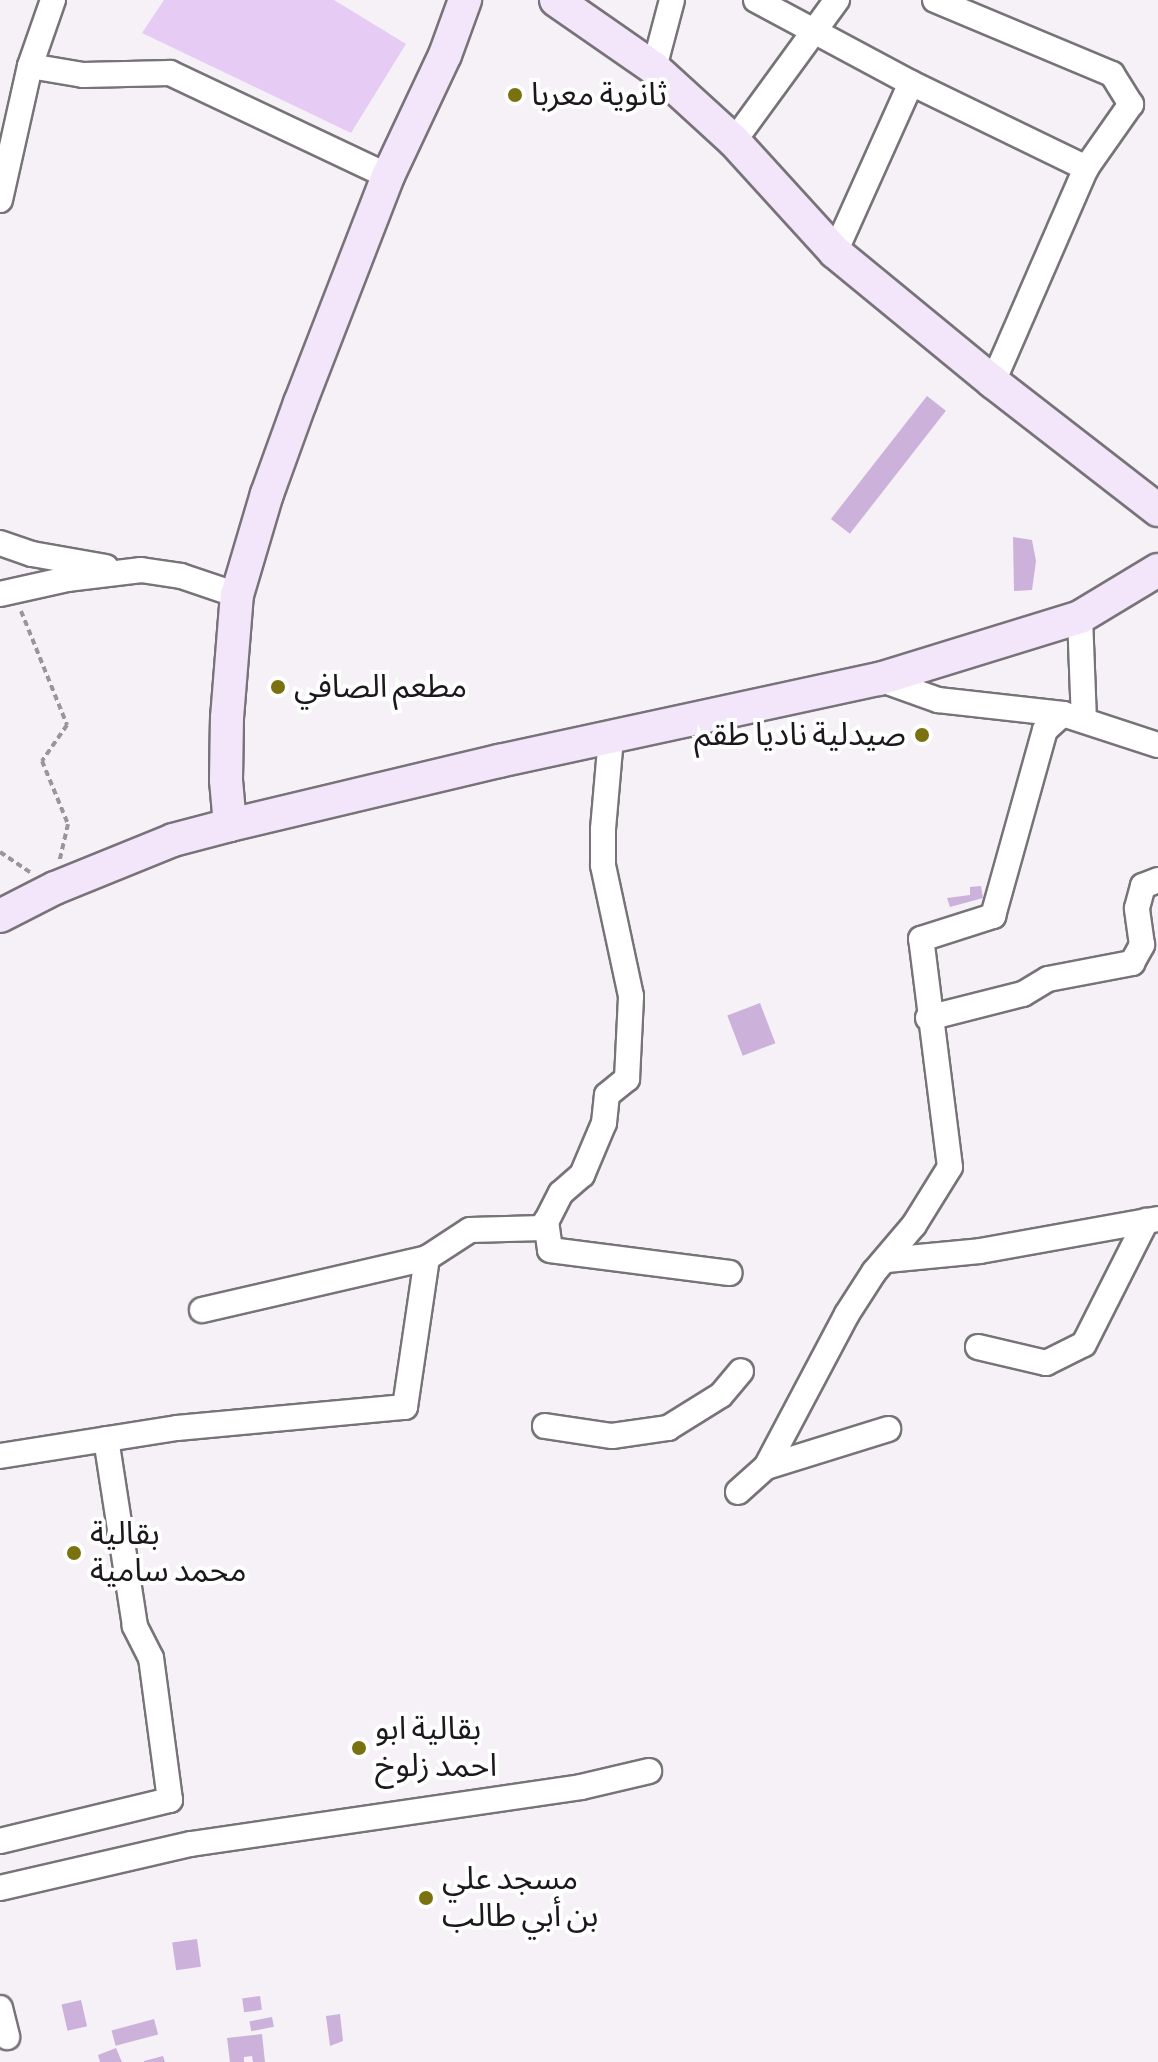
<!DOCTYPE html>
<html>
<head>
<meta charset="utf-8">
<style>
	body { margin:0 }
	#map { position:relative; width:1158px; height:2062px; overflow:hidden; background:#f5f1f7; font-family:"Alegreya Sans","Noto Sans Arabic",sans-serif }
	div>[style] { position:absolute }
	.green>* { inset:0; background:#e6ccf4 }
	.building>* { inset:0; background:#ccb2db; transform-origin:0 0 }
	.path>* { height:4px; margin-top:-2px; transform-origin:0; background:repeating-linear-gradient(90deg,#99969a 0 6px,transparent 0 10px) }
	.roads { filter:drop-shadow(2px 0 #777379) drop-shadow(-2px 0 #777379) drop-shadow(0 2px #777379) drop-shadow(0 -2px #777379) }
	.street>* { height:24px; margin:-12px; padding:0 12px; transform-origin:12px; border-radius:12px; background:#fff }
	.secondary>* { height:32px; margin:-16px; padding:0 16px; transform-origin:16px; border-radius:16px; background:#f3e6fa }
	.dots>* { width:22px; height:22px; translate:-50% -50%; box-sizing:border-box; border:4px solid #fff; border-radius:50% }
	span { translate:-50% -50%; white-space:nowrap; text-align:center; line-height:1.15; -webkit-text-stroke:8px #fff; paint-order:stroke }
	.poi-label { font-size:32px; color:#1b191b }
	.left { translate:0 -50%; text-align:left }
	.right { translate:-100% -50%; text-align:right }
</style>
</head>
<body>
<div id="map">
	<div class="green">
		<div style="clip-path:polygon(164px 0,334px 0,406px 44px,351px 133px,142px 33px)"></div>
	</div>
	<div class="building">
		<div style="left:927px;top:396px;width:24px;height:156px;rotate:38deg"></div>
		<div style="clip-path:polygon(1013px 537px,1032px 540px,1036px 561px,1032px 590px,1014px 591px)"></div>
		<div style="clip-path:polygon(981px 886px,983px 898px,950px 907px,947px 898px,970px 895px,970px 887px)"></div>
		<div style="left:760px;top:1003px;width:43px;height:35px;rotate:69deg"></div>
		<div style="left:197px;top:1939px;width:28px;height:25px;rotate:82deg"></div>
		<div style="left:260px;top:1996px;width:14px;height:18px;rotate:82deg"></div>
		<div style="left:81px;top:2000px;width:27px;height:20px;rotate:77deg"></div>
		<div style="clip-path:polygon(340px 2014px,343px 2041px,330px 2046px,326px 2016px)"></div>
		<div style="left:272px;top:2017px;width:10px;height:23px;rotate:79deg"></div>
		<div style="left:154px;top:2019px;width:16px;height:44px;rotate:75deg"></div>
		<div style="clip-path:polygon(262px 2034px,265px 2062px,253px 2062px,252px 2056px,244px 2057px,244px 2062px,230px 2062px,227px 2038px)"></div>
		<div style="clip-path:polygon(116px 2048px,122px 2062px,100px 2062px,98px 2055px)"></div>
		<div style="clip-path:polygon(163px 2056px,165px 2062px,144px 2062px,144px 2061px)"></div>
	</div>
	<div class="path">
		<div style="left:21px;top:611px;width:123px;rotate:68deg"></div>
		<div style="left:67px;top:725px;width:44px;rotate:124.8deg"></div>
		<div style="left:42px;top:761px;width:68px;rotate:67.6deg"></div>
		<div style="left:68px;top:824px;width:37px;rotate:103deg"></div>
		<div style="left:0;top:852px;width:37px;rotate:34deg"></div>
	</div>
	<div class="roads">
		<div class="street">
			<div style="left:756px;top:0;width:176px;rotate:28.2deg"></div>
			<div style="left:911px;top:83px;width:185px;rotate:114.2deg"></div>
			<div style="left:935px;top:0;width:192px;rotate:22.7deg"></div>
			<div style="left:1112px;top:74px;width:36px;rotate:58deg"></div>
			<div style="left:1131px;top:104px;width:78px;rotate:125.1deg"></div>
			<div style="left:1086px;top:168px;width:233px;rotate:113.5deg"></div>
			<div style="left:30px;top:66px;width:54px;rotate:9.6deg"></div>
			<div style="left:83px;top:75px;width:87px;rotate:-1.3deg"></div>
			<div style="left:170px;top:73px;width:241px;rotate:25.3deg"></div>
			<div style="left:654px;top:68px;width:70px;rotate:-75.2deg"></div>
			<div style="left:911px;top:83px;width:195px;rotate:25.9deg"></div>
			<div style="left:734px;top:141px;width:175px;rotate:-53.9deg"></div>
			<div style="left:0;top:200px;width:137px;rotate:-77.4deg"></div>
			<div style="left:30px;top:66px;width:70px;rotate:-70.8deg"></div>
			<div style="left:0;top:543px;width:34px;rotate:19deg"></div>
			<div style="left:32px;top:554px;width:75px;rotate:10deg"></div>
			<div style="left:0;top:594px;width:69px;rotate:-12.6deg"></div>
			<div style="left:67px;top:579px;width:75px;rotate:-6.9deg"></div>
			<div style="left:141px;top:570px;width:40px;rotate:8.5deg"></div>
			<div style="left:181px;top:576px;width:59px;rotate:18.7deg"></div>
			<div style="left:1080px;top:617px;width:103px;rotate:87.8deg"></div>
			<div style="left:879px;top:679px;width:63px;rotate:19.6deg"></div>
			<div style="left:938px;top:700px;width:126px;rotate:6.4deg"></div>
			<div style="left:1063px;top:714px;width:100px;rotate:18.1deg"></div>
			<div style="left:928px;top:1018px;width:98px;rotate:-14.2deg"></div>
			<div style="left:1023px;top:994px;width:29px;rotate:-31deg"></div>
			<div style="left:1048px;top:979px;width:86px;rotate:-10.8deg"></div>
			<div style="left:1132px;top:963px;width:21px;rotate:-61deg"></div>
			<div style="left:1142px;top:945px;width:37px;rotate:-98deg"></div>
			<div style="left:1137px;top:908px;width:23px;rotate:-75deg"></div>
			<div style="left:1143px;top:886px;width:16px;rotate:-22deg"></div>
			<div style="left:546px;top:1221px;width:29px;rotate:82deg"></div>
			<div style="left:550px;top:1250px;width:181px;rotate:7.3deg"></div>
			<div style="left:887px;top:1260px;width:93px;rotate:-5.5deg"></div>
			<div style="left:980px;top:1251px;width:181px;rotate:-10.2deg"></div>
			<div style="left:202px;top:1310px;width:231px;rotate:-13deg"></div>
			<div style="left:978px;top:1347px;width:70px;rotate:13.2deg"></div>
			<div style="left:1046px;top:1363px;width:42px;rotate:-26.6deg"></div>
			<div style="left:1084px;top:1344px;width:138px;rotate:-63.2deg"></div>
			<div style="left:545px;top:1426px;width:68px;rotate:8.5deg"></div>
			<div style="left:612px;top:1436px;width:57px;rotate:-8.1deg"></div>
			<div style="left:668px;top:1428px;width:62px;rotate:-31.9deg"></div>
			<div style="left:721px;top:1395px;width:31px;rotate:-50deg"></div>
			<div style="left:0;top:1456px;width:179px;rotate:-9deg"></div>
			<div style="left:177px;top:1428px;width:229px;rotate:-5.3deg"></div>
			<div style="left:405px;top:1407px;width:151px;rotate:-81.6deg"></div>
			<div style="left:427px;top:1258px;width:51px;rotate:-33.1deg"></div>
			<div style="left:470px;top:1230px;width:73px;rotate:-1.6deg"></div>
			<div style="left:543px;top:1228px;width:39px;rotate:-63deg"></div>
			<div style="left:561px;top:1193px;width:28px;rotate:-41deg"></div>
			<div style="left:582px;top:1175px;width:56px;rotate:-67.1deg"></div>
			<div style="left:604px;top:1123px;width:28px;rotate:-84deg"></div>
			<div style="left:607px;top:1095px;width:26px;rotate:-39deg"></div>
			<div style="left:627px;top:1079px;width:83px;rotate:-87.2deg"></div>
			<div style="left:631px;top:996px;width:134px;rotate:-102.1deg"></div>
			<div style="left:603px;top:865px;width:36px;rotate:-90deg"></div>
			<div style="left:603px;top:829px;width:91px;rotate:-85deg"></div>
			<div style="left:766px;top:1467px;width:128px;rotate:-17.3deg"></div>
			<div style="left:738px;top:1492px;width:38px;rotate:-42deg"></div>
			<div style="left:766px;top:1467px;width:173px;rotate:-62.1deg"></div>
			<div style="left:847px;top:1314px;width:50px;rotate:-57.3deg"></div>
			<div style="left:874px;top:1272px;width:62px;rotate:-49.6deg"></div>
			<div style="left:914px;top:1225px;width:68px;rotate:-58.2deg"></div>
			<div style="left:950px;top:1167px;width:230px;rotate:-97.2deg"></div>
			<div style="left:921px;top:939px;width:76px;rotate:-17.7deg"></div>
			<div style="left:993px;top:916px;width:193px;rotate:-74.4deg"></div>
			<div style="left:1045px;top:730px;width:24px;rotate:-42deg"></div>
			<div style="left:0;top:1841px;width:175px;rotate:-13.6deg"></div>
			<div style="left:170px;top:1800px;width:143px;rotate:-97.6deg"></div>
			<div style="left:151px;top:1658px;width:36px;rotate:-117deg"></div>
			<div style="left:135px;top:1626px;width:189px;rotate:-98.8deg"></div>
			<div style="left:0;top:1888px;width:196px;rotate:-13deg"></div>
			<div style="left:191px;top:1844px;width:394px;rotate:-8.3deg"></div>
			<div style="left:581px;top:1787px;width:70px;rotate:-13.2deg"></div>
			<div style="left:0;top:2008px;width:30px;rotate:76deg"></div>
		</div>
		<div class="secondary">
			<div style="left:556px;top:0;width:119px;rotate:34.8deg"></div>
			<div style="left:654px;top:68px;width:108px;rotate:42.4deg"></div>
			<div style="left:734px;top:141px;width:150px;rotate:47.7deg"></div>
			<div style="left:835px;top:252px;width:205px;rotate:39.4deg"></div>
			<div style="left:993px;top:382px;width:209px;rotate:37.8deg"></div>
			<div style="left:230px;top:825px;width:45px;rotate:-95.1deg"></div>
			<div style="left:226px;top:780px;width:62px;rotate:-89.1deg"></div>
			<div style="left:227px;top:718px;width:123px;rotate:-85.4deg"></div>
			<div style="left:237px;top:595px;width:105px;rotate:-73.5deg"></div>
			<div style="left:267px;top:494px;width:97px;rotate:-70.1deg"></div>
			<div style="left:300px;top:403px;width:243px;rotate:-68.8deg"></div>
			<div style="left:388px;top:176px;width:134px;rotate:-64.8deg"></div>
			<div style="left:445px;top:55px;width:59px;rotate:-70deg"></div>
			<div style="left:0;top:916px;width:62px;rotate:-27deg"></div>
			<div style="left:55px;top:888px;width:127px;rotate:-22.1deg"></div>
			<div style="left:173px;top:840px;width:59px;rotate:-14.7deg"></div>
			<div style="left:230px;top:825px;width:277px;rotate:-13.4deg"></div>
			<div style="left:499px;top:761px;width:389px;rotate:-12.2deg"></div>
			<div style="left:879px;top:679px;width:210px;rotate:-17.1deg"></div>
			<div style="left:1080px;top:617px;width:91px;rotate:-31.1deg"></div>
		</div>
	</div>
	<div class="dots">
		<div style="left:515px;top:95px;background:#7a7111"></div>
		<div style="left:278px;top:687px;background:#7a7111"></div>
		<div style="left:922px;top:735px;background:#7a7111"></div>
		<div style="left:74px;top:1553px;background:#7a7111"></div>
		<div style="left:359px;top:1748px;background:#7a7111"></div>
		<div style="left:426px;top:1898px;background:#7a7111"></div>
	</div>
	<div class="poi-label">
		<span class="left" style="left:531px;top:95px">ثانوية معربا</span>
		<span class="left" style="left:294px;top:687px">مطعم الصافي</span>
		<span class="right" style="left:906px;top:735px">صيدلية ناديا طقم</span>
		<span class="left" style="left:90px;top:1553px">بقالية<br>محمد سامية</span>
		<span class="left" style="left:375px;top:1748px">بقالية ابو<br>احمد زلوخ</span>
		<span class="left" style="left:442px;top:1898px">مسجد علي<br>بن أبي طالب</span>
	</div>
</div>
</body>
</html>
